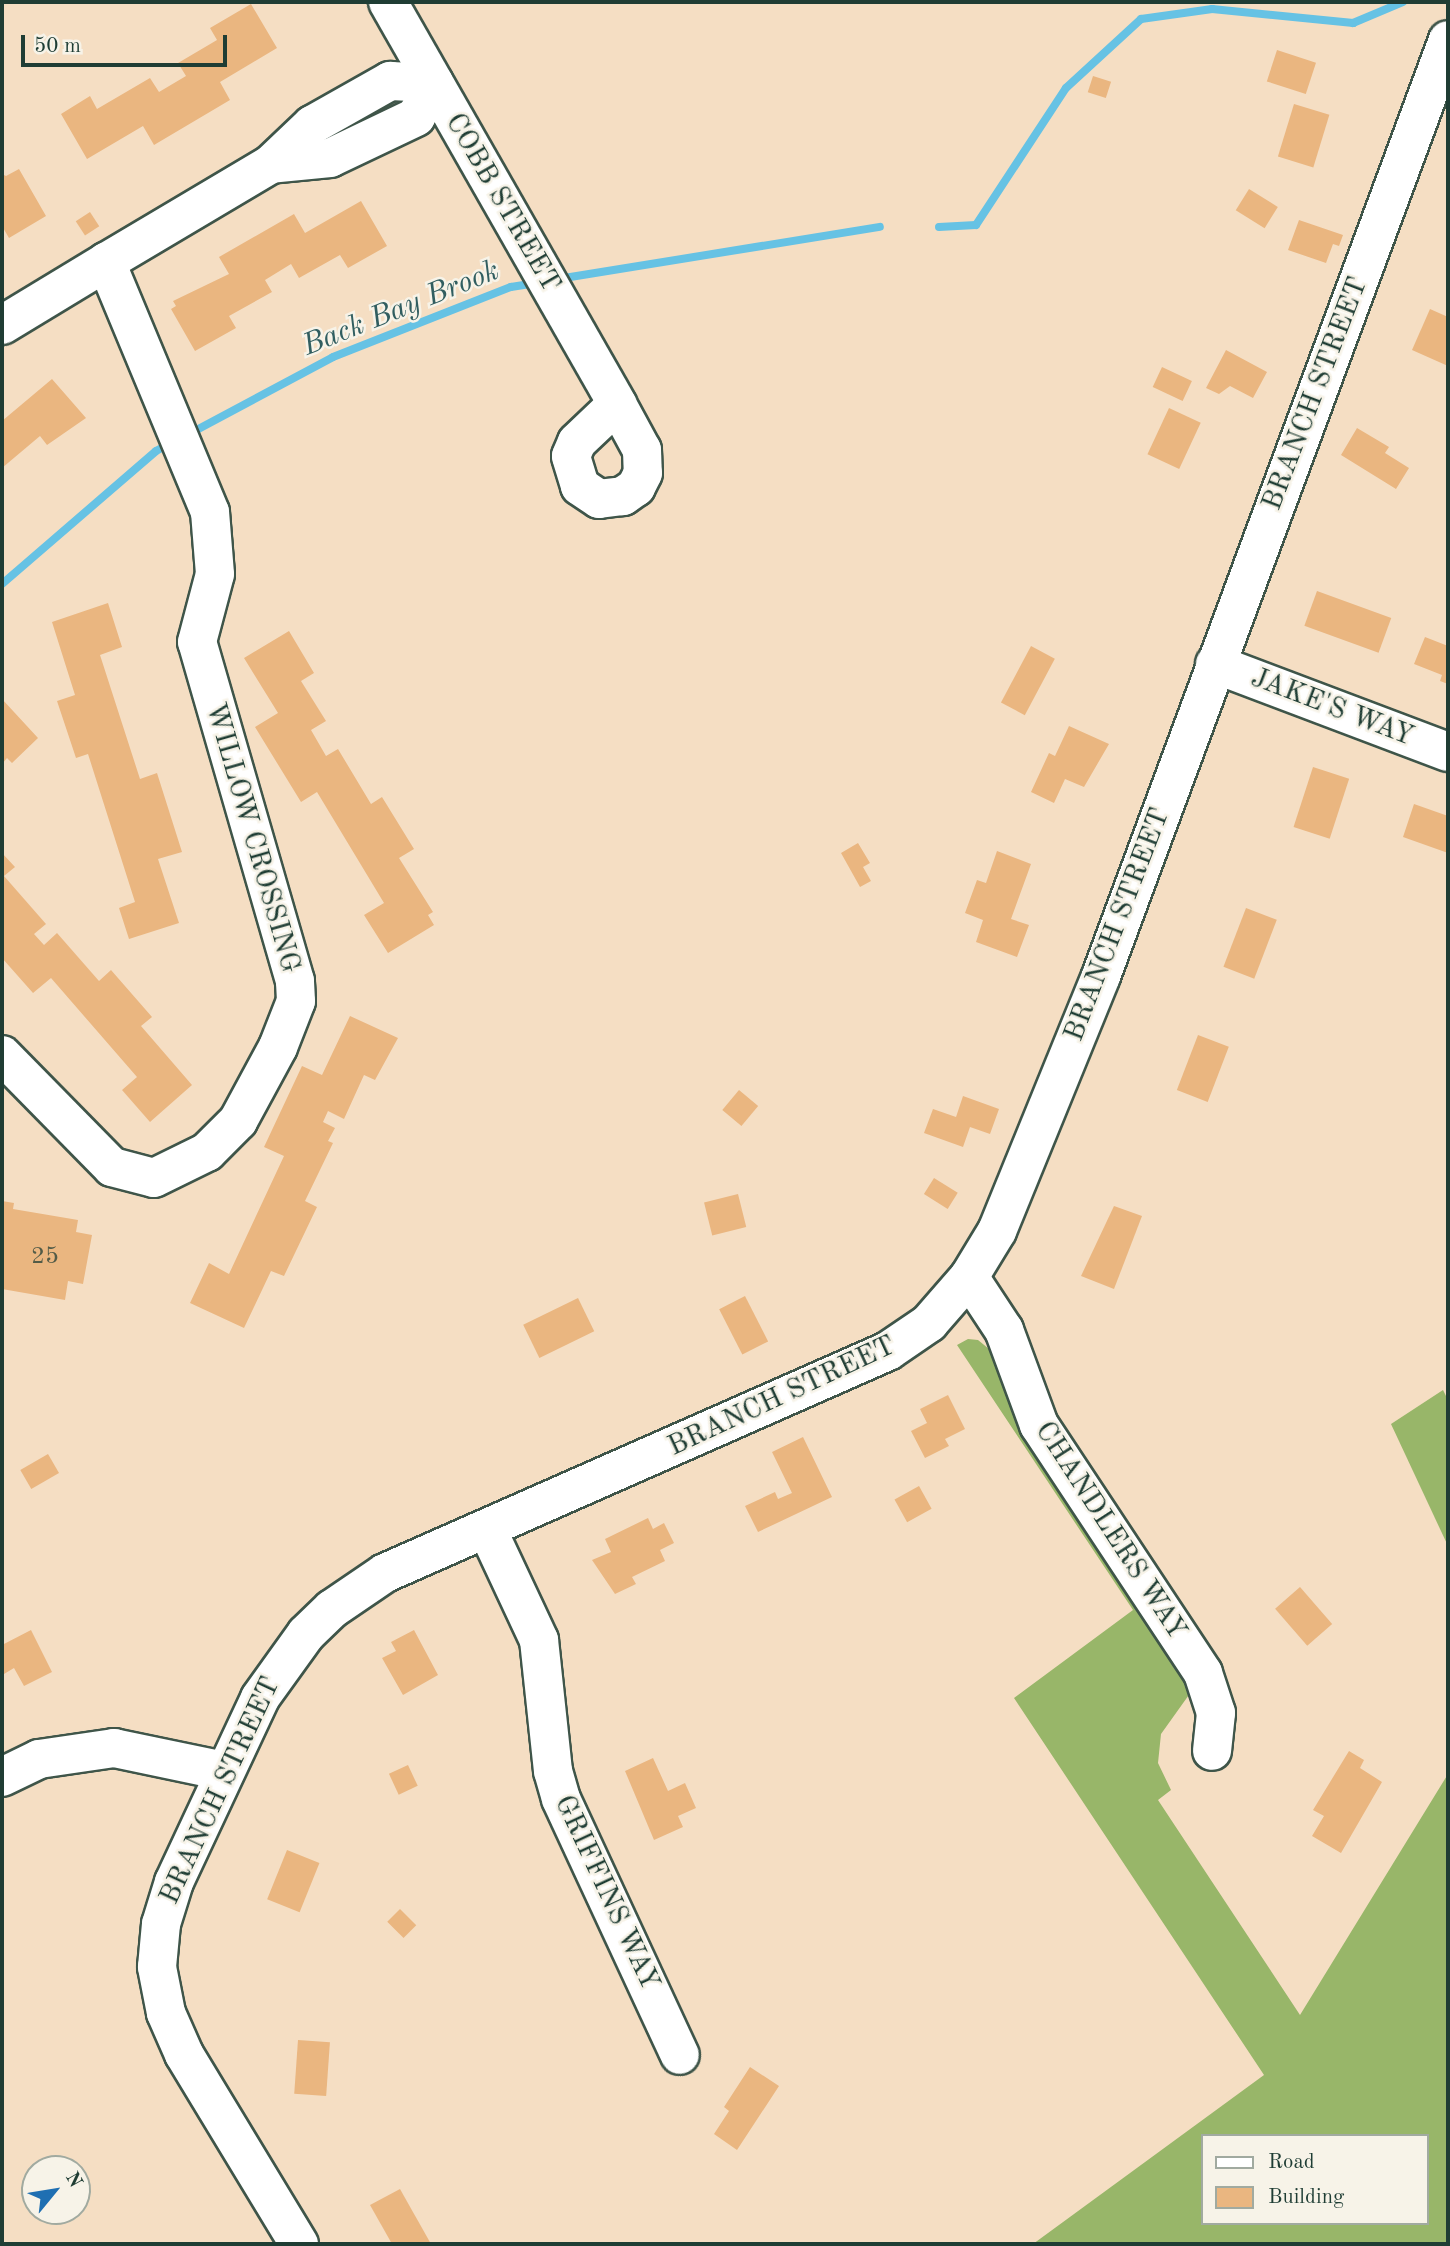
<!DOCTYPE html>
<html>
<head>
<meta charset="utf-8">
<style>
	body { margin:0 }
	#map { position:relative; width:1450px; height:2246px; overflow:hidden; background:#f5dec3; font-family:"Old Standard TT",serif }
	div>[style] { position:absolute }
	.forest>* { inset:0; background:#98b669 }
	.stream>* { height:8px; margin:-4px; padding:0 4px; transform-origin:4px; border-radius:4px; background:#66c2e4 }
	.building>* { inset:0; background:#eab680; transform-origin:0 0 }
	.roads { filter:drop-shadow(2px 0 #3f5549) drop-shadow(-2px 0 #3f5549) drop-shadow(0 2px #3f5549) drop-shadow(0 -2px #3f5549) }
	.minor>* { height:38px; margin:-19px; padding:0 19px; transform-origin:19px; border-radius:19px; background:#fff }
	span { translate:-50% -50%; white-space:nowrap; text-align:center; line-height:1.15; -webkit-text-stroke:5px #f7f3e8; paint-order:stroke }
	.number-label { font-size:24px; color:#525b47 }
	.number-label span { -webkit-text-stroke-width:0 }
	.street-label { font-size:28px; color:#1f3d34 }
	.water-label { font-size:30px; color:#315e60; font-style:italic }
	.frame { position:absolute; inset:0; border:4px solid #1f3d34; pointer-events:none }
	.legend { position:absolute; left:1201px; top:2134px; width:228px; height:91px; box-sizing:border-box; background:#f7f3e8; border:2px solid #a1aaa0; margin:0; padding:9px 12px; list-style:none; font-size:21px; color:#1f3d34 }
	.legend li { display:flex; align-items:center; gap:14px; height:35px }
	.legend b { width:35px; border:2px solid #a1aaa0 }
	.north { position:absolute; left:21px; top:2155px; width:70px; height:70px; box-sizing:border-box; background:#f7f3e8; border:2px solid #a1aaa0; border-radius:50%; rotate:60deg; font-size:19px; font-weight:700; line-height:28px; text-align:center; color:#1f3d34 }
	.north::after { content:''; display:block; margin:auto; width:24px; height:32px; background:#1f6fb2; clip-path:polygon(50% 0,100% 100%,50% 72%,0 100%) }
	.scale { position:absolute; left:21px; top:35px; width:206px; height:32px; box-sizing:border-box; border:4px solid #1f3d34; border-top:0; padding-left:9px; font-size:21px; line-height:24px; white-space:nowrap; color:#1f3d34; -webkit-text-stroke:5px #f7f3e8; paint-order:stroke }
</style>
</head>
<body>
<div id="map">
	<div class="forest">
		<div style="clip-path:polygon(evenodd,968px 1339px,978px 1340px,989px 1349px,1011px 1409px,1161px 1636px,1191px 1692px,1161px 1734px,1158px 1763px,1171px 1790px,1158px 1800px,1300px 2015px,1448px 1774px,1448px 2244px,1033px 2244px,1264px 2075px,1014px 1698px,1133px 1610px,957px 1345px,968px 1339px,1203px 2136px,1427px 2136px,1427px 2223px,1203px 2223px,1203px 2136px)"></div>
		<div style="clip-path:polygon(1443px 1390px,1448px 1400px,1448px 1546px,1391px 1424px)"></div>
	</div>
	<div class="stream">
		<div style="left:939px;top:227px;width:37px;rotate:-3deg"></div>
		<div style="left:976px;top:225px;width:164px;rotate:-56.7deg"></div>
		<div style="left:1066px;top:88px;width:102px;rotate:-42.6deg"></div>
		<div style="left:1141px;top:19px;width:72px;rotate:-8deg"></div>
		<div style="left:1212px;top:9px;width:142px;rotate:5.7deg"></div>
		<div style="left:1353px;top:23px;width:54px;rotate:-22.8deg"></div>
		<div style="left:558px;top:279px;width:326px;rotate:-9.2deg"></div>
		<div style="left:189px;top:434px;width:163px;rotate:-28.1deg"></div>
		<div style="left:333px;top:357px;width:191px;rotate:-21.5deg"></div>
		<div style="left:511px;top:287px;width:24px;rotate:-9deg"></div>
		<div style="left:2px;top:584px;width:203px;rotate:-40.8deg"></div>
		<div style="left:156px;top:451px;width:17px;rotate:-28deg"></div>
	</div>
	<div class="building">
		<div style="clip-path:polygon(251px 4px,277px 48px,220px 82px,230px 100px,154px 145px,143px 126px,87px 159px,61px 114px,90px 96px,97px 109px,150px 78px,159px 92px,186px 76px,178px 63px,217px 40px,210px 28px)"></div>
		<div style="left:1277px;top:50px;width:41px;height:33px;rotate:18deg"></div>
		<div style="left:1093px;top:76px;width:19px;height:17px;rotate:18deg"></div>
		<div style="left:1294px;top:104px;width:37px;height:55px;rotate:17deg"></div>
		<div style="clip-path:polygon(19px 169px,46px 216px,9px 238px,2px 226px,2px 174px,6px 176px)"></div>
		<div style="left:1249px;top:189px;width:34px;height:25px;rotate:32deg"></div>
		<div style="clip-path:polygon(361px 201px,387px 246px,348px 268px,340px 255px,299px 278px,291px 264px,265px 280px,272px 292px,229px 316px,236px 328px,195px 351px,171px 309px,176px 306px,173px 301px,229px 274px,219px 257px,294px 214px,305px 233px)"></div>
		<div style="left:90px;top:212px;width:17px;height:17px;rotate:57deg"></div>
		<div style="clip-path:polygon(1299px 220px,1343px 235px,1339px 246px,1333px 244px,1326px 263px,1288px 250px)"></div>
		<div style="clip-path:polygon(1430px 309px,1448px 317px,1448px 366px,1412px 350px)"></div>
		<div style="clip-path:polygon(1226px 350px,1267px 372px,1253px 398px,1230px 386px,1219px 394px,1206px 388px)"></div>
		<div style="left:1162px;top:367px;width:33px;height:22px;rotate:25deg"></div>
		<div style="clip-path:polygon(52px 379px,86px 418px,47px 445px,40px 436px,2px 468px,2px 421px)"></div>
		<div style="left:1169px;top:408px;width:35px;height:51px;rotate:25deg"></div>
		<div style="clip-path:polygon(1357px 428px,1389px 447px,1385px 453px,1409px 468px,1396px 489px,1341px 455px)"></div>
		<div style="left:1317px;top:591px;width:79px;height:37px;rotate:20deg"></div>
		<div style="clip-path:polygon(108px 603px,122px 647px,100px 655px,140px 779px,157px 773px,182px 852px,158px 859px,179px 923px,129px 939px,119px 908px,135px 902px,88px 754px,76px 758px,57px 701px,75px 695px,52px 622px)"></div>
		<div style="clip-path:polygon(289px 631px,314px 673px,301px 681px,326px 721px,311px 730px,326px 756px,338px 749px,371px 804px,382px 797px,414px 849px,399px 858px,433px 912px,428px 915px,434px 925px,388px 953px,364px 915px,384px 903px,317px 792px,301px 802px,255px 727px,278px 713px,244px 658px)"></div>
		<div style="clip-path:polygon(1425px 637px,1448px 646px,1448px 684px,1440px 681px,1442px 675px,1414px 664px)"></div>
		<div style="left:1031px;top:646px;width:27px;height:64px;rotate:28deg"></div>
		<div style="clip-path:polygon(2px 699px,38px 738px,12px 763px,7px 758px,2px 764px)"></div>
		<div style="clip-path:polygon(1069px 726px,1109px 744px,1084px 787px,1065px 779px,1054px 803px,1031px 792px,1049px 753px,1055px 756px)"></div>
		<div style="left:1313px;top:767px;width:38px;height:63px;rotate:18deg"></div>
		<div style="clip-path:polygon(1414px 804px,1448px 816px,1448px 853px,1403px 837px)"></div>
		<div style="clip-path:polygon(858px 843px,870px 863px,863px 867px,871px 881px,860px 887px,841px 853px)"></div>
		<div style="clip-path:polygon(997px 851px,1031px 864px,1011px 919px,1029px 925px,1017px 957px,976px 942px,983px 920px,965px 913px,977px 880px,986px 883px)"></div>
		<div style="clip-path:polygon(2px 853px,15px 867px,4px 876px,46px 924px,34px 934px,44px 945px,57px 933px,99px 981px,111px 970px,152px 1017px,141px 1026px,192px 1085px,150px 1122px,122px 1090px,137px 1077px,51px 978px,33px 993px,2px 958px)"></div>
		<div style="left:1246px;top:908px;width:33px;height:63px;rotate:21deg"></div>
		<div style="clip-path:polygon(350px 1016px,398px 1038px,375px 1080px,364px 1075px,344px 1119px,328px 1111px,323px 1122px,335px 1128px,328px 1141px,333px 1143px,305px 1201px,317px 1207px,284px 1276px,271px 1271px,244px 1328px,190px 1303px,209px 1263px,229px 1274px,284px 1156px,264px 1147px,302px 1066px,322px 1075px)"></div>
		<div style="left:1198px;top:1035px;width:33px;height:59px;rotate:21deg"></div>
		<div style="left:739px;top:1090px;width:25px;height:26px;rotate:40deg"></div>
		<div style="clip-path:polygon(963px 1096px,999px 1109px,990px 1134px,970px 1127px,963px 1147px,924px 1133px,933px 1109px,956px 1117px)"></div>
		<div style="left:934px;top:1178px;width:28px;height:19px;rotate:32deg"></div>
		<div style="left:738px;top:1194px;width:34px;height:35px;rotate:76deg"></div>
		<div style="clip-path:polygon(2px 1201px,14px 1203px,13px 1209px,78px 1220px,76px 1232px,92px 1235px,83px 1284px,68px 1281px,65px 1300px,2px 1289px)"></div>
		<div style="clip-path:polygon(1114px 1206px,1142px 1216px,1114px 1289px,1081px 1276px)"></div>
		<div style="left:745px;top:1296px;width:51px;height:29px;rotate:63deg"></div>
		<div style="left:578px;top:1298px;width:37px;height:61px;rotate:64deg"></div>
		<div style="clip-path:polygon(948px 1395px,965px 1429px,945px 1439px,949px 1446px,925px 1458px,911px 1431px,927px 1423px,920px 1409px)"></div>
		<div style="clip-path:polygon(803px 1437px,832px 1497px,758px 1532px,745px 1506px,775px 1492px,778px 1499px,792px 1493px,772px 1452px)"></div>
		<div style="left:48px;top:1454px;width:22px;height:32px;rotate:60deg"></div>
		<div style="left:919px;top:1486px;width:26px;height:28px;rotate:61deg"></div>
		<div style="clip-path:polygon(648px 1518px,653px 1529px,664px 1523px,674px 1543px,660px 1550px,665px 1561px,632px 1577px,636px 1584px,615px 1594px,592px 1560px,611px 1552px,605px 1539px)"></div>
		<div style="left:1300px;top:1587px;width:49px;height:33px;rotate:49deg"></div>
		<div style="clip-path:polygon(31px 1630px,52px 1672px,24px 1686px,14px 1668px,4px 1674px,2px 1645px)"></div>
		<div style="clip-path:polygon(414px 1630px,438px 1675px,403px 1695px,382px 1658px,396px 1651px,391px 1642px)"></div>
		<div style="clip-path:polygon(1349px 1751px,1364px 1760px,1360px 1768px,1382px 1782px,1341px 1853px,1312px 1836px,1324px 1816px,1313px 1810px)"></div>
		<div style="clip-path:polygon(653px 1758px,668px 1791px,685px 1783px,696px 1808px,678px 1816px,683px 1827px,654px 1840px,625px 1771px)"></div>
		<div style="left:408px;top:1765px;width:23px;height:21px;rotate:65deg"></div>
		<div style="left:287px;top:1850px;width:35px;height:53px;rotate:22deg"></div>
		<div style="left:400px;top:1909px;width:23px;height:18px;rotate:45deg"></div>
		<div style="left:298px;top:2040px;width:32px;height:54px;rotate:4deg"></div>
		<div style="clip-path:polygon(750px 2067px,779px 2086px,737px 2150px,714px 2134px,729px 2111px,724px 2107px)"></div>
		<div style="clip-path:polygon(400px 2189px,431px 2244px,392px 2244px,370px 2205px)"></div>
	</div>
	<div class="roads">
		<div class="minor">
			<div style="left:388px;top:2px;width:463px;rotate:60.3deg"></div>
			<div style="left:617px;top:404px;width:52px;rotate:61.5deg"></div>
			<div style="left:642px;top:450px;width:23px;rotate:88deg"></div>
			<div style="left:643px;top:473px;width:16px;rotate:117deg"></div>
			<div style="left:636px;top:487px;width:16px;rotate:145deg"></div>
			<div style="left:623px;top:496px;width:24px;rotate:173deg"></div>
			<div style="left:599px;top:499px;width:23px;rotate:-146deg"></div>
			<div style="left:580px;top:486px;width:31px;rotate:-107deg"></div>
			<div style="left:571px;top:456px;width:15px;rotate:-67deg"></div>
			<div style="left:577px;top:442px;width:55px;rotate:-43.5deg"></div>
			<div style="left:2px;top:325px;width:122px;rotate:-31.2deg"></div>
			<div style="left:1215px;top:664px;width:249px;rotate:20.7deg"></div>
			<div style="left:2px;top:1055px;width:157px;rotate:45.5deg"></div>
			<div style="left:112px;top:1167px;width:43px;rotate:14.7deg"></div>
			<div style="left:154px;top:1178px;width:59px;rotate:-26.1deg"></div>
			<div style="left:207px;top:1152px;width:44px;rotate:-45deg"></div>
			<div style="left:238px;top:1121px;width:84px;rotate:-61.6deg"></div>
			<div style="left:278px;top:1047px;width:49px;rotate:-68.6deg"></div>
			<div style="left:296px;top:1001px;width:20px;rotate:-93deg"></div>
			<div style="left:295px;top:981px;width:353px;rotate:-106.1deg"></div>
			<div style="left:197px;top:642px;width:70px;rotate:-75.2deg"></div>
			<div style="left:215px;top:574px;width:62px;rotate:-94.6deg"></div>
			<div style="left:210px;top:512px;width:271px;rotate:-112.6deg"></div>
			<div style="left:106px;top:262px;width:192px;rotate:-30.7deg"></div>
			<div style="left:271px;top:164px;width:57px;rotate:-43.6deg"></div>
			<div style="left:312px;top:125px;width:90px;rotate:-29.4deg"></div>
			<div style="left:390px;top:81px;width:44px;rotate:2.6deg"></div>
			<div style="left:434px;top:83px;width:38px;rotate:118deg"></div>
			<div style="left:416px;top:117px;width:95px;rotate:154.5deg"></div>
			<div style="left:330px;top:158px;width:59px;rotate:174.2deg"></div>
			<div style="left:969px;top:1277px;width:64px;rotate:56.6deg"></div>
			<div style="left:1004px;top:1330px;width:101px;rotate:69.8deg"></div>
			<div style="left:1039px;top:1425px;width:297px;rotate:56.5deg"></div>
			<div style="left:1203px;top:1673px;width:42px;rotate:72deg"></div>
			<div style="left:1216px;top:1713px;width:38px;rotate:96deg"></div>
			<div style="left:487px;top:1529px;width:123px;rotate:64.9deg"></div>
			<div style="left:539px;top:1640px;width:132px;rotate:83.9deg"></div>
			<div style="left:553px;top:1771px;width:29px;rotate:74deg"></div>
			<div style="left:561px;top:1799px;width:282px;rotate:65.1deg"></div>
			<div style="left:2px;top:1777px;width:41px;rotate:-25.9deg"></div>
			<div style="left:39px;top:1759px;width:76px;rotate:-8.3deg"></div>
			<div style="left:114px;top:1748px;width:112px;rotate:11.8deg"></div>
			<div style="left:299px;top:2244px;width:222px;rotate:-121.2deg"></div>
			<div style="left:184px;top:2054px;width:45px;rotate:-113.7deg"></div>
			<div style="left:166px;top:2013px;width:47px;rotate:-101.1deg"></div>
			<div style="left:157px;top:1967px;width:43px;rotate:-84.7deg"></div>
			<div style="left:161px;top:1924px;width:44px;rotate:-72.8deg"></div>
			<div style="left:174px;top:1882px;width:203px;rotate:-64.9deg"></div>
			<div style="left:260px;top:1698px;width:79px;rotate:-54.3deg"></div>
			<div style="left:306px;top:1634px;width:36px;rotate:-44deg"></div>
			<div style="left:332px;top:1609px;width:64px;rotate:-34.2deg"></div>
			<div style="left:385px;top:1573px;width:550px;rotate:-23.81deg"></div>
			<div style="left:888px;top:1351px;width:50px;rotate:-34.3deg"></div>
			<div style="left:929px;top:1323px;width:61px;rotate:-49deg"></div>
			<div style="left:969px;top:1277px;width:54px;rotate:-58.7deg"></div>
			<div style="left:997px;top:1231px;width:275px;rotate:-67.8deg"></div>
			<div style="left:1101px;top:976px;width:998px;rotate:-69.66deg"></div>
		</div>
	</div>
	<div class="number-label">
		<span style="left:45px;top:1258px">25</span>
	</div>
	<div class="street-label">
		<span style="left:502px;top:203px;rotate:60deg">COBB STREET</span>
		<span style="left:1316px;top:394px;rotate:-69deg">BRANCH STREET</span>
		<span style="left:1332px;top:708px;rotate:21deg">JAKE'S WAY</span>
		<span style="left:252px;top:838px;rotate:74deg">WILLOW CROSSING</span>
		<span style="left:1118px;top:925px;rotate:-69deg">BRANCH STREET</span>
		<span style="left:782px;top:1397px;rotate:-25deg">BRANCH STREET</span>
		<span style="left:1110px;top:1531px;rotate:57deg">CHANDLERS WAY</span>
		<span style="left:221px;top:1791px;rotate:-65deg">BRANCH STREET</span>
		<span style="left:606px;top:1893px;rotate:65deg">GRIFFINS WAY</span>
	</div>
	<div class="water-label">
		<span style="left:401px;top:309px;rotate:-22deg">Back Bay Brook</span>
	</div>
	<div class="frame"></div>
	<ul class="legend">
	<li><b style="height:9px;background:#fff"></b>Road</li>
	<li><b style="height:19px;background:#eab680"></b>Building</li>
	</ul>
	<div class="north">N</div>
	<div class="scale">50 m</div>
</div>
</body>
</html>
